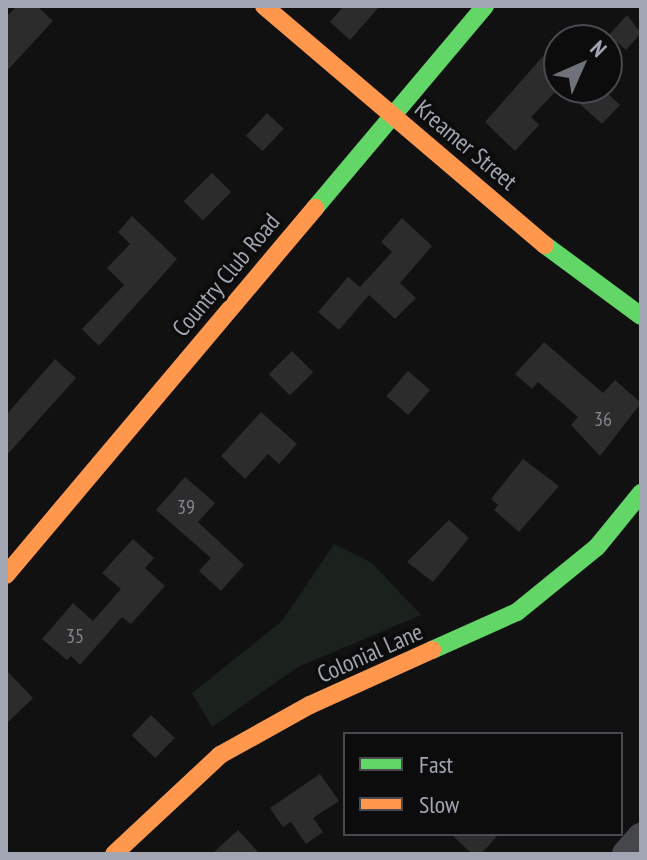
<!DOCTYPE html>
<html>
<head>
<meta charset="utf-8">
<style>
	body { margin:0 }
	#map { position:relative; width:647px; height:860px; overflow:hidden; background:#111112; font-family:"PT Sans Narrow",sans-serif }
	div>[style] { position:absolute }
	.green>* { inset:0; background:#1b221d }
	.building>* { inset:0; background:#2c2c2d; transform-origin:0 0 }
	.street>* { height:28px; margin:-14px; padding:0 14px; transform-origin:14px; border-radius:14px; background:#46474a }
	.fast>* { height:18px; margin:-9px; padding:0 9px; transform-origin:9px; border-radius:9px; background:#63d668 }
	.slow>* { height:18px; margin:-9px; padding:0 9px; transform-origin:9px; border-radius:9px; background:#ff974d }
	span { translate:-50% -50%; white-space:nowrap; text-align:center; line-height:1.15; -webkit-text-stroke:7px #0c0c0d; paint-order:stroke }
	.number-label { font-size:20px; color:#848892 }
	.number-label span { -webkit-text-stroke-width:0 }
	.street-label { font-size:24px; color:#a2a6b3 }
	.frame { position:absolute; inset:0; border:8px solid #a2a6b3; pointer-events:none }
	.legend { position:absolute; left:343px; top:732px; width:280px; height:104px; box-sizing:border-box; background:#0c0c0d; border:2px solid #484a4f; margin:0; padding:10px 14px; list-style:none; font-size:24px; color:#a2a6b3 }
	.legend li { display:flex; align-items:center; gap:16px; height:40px }
	.legend b { width:40px; border:2px solid #484a4f }
	.north { position:absolute; left:543px; top:24px; width:80px; height:80px; box-sizing:border-box; background:#0c0c0d; border:2px solid #484a4f; border-radius:50%; rotate:45deg; font-size:22px; font-weight:700; line-height:32px; text-align:center; color:#a2a6b3 }
	.north::after { content:''; display:block; margin:auto; width:28px; height:36px; background:#6f727b; clip-path:polygon(50% 0,100% 100%,50% 72%,0 100%) }
</style>
</head>
<body>
<div id="map">
	<div class="green">
		<div style="clip-path:polygon(334px 544px,372px 563px,421px 615px,298px 667px,212px 727px,192px 693px,282px 621px)"></div>
	</div>
	<div class="building">
		<div style="clip-path:polygon(17px 6px,37px 6px,53px 21px,6px 72px,6px 17px)"></div>
		<div style="clip-path:polygon(344px 6px,380px 6px,350px 40px,330px 22px)"></div>
		<div style="clip-path:polygon(627px 15px,641px 33px,626px 50px,609px 35px)"></div>
		<div style="clip-path:polygon(559px 38px,559px 88px,531px 117px,539px 125px,515px 151px,485px 122px)"></div>
		<div style="clip-path:polygon(562px 88px,602px 88px,620px 105px,602px 124px)"></div>
		<div style="left:267px;top:113px;width:23px;height:31px;rotate:43deg"></div>
		<div style="left:212px;top:173px;width:27px;height:40px;rotate:45deg"></div>
		<div style="clip-path:polygon(132px 216px,177px 259px,99px 346px,82px 329px,124px 285px,107px 268px,130px 244px,118px 232px)"></div>
		<div style="clip-path:polygon(402px 218px,432px 246px,400px 283px,416px 298px,395px 319px,369px 295px,339px 330px,318px 312px,348px 277px,360px 287px,392px 252px,381px 242px)"></div>
		<div style="clip-path:polygon(544px 342px,603px 393px,615px 380px,641px 403px,600px 456px,571px 425px,578px 417px,538px 382px,532px 389px,515px 374px)"></div>
		<div style="left:292px;top:351px;width:30px;height:33px;rotate:45deg"></div>
		<div style="clip-path:polygon(55px 359px,76px 378px,6px 456px,6px 415px)"></div>
		<div style="left:408px;top:371px;width:29px;height:33px;rotate:41deg"></div>
		<div style="clip-path:polygon(261px 412px,297px 444px,279px 464px,268px 454px,245px 479px,221px 456px)"></div>
		<div style="clip-path:polygon(523px 459px,559px 486px,519px 532px,494px 510px,498px 505px,491px 499px)"></div>
		<div style="clip-path:polygon(185px 477px,215px 503px,198px 522px,244px 565px,221px 591px,199px 571px,211px 558px,156px 510px)"></div>
		<div style="clip-path:polygon(449px 520px,469px 538px,433px 582px,407px 562px)"></div>
		<div style="clip-path:polygon(133px 539px,154px 558px,145px 568px,165px 586px,131px 624px,122px 617px,80px 665px,71px 656px,67px 660px,42px 639px,73px 603px,93px 621px,121px 589px,102px 573px)"></div>
		<div style="clip-path:polygon(6px 670px,33px 698px,6px 724px)"></div>
		<div style="left:151px;top:715px;width:33px;height:28px;rotate:44deg"></div>
		<div style="clip-path:polygon(320px 774px,339px 801px,313px 818px,323px 832px,306px 844px,291px 822px,283px 827px,270px 808px)"></div>
		<div style="clip-path:polygon(238px 830px,260px 854px,212px 854px)"></div>
		<div style="clip-path:polygon(451px 834px,499px 834px,481px 854px,472px 854px)"></div>
	</div>
	<div class="street">
		<div style="left:626px;top:854px;width:23px;rotate:-49deg"></div>
	</div>
	<div class="fast">
		<div style="left:315px;top:208px;width:264px;rotate:-49.9deg"></div>
		<div style="left:545px;top:245px;width:119px;rotate:36.5deg"></div>
		<div style="left:432px;top:650px;width:93px;rotate:-24.1deg"></div>
		<div style="left:517px;top:612px;width:103px;rotate:-39.1deg"></div>
		<div style="left:597px;top:547px;width:70px;rotate:-50.8deg"></div>
	</div>
	<div class="slow">
		<div style="left:264px;top:6px;width:369px;rotate:40.4deg"></div>
		<div style="left:6px;top:575px;width:480px;rotate:-49.9deg"></div>
		<div style="left:114px;top:854px;width:145px;rotate:-43deg"></div>
		<div style="left:220px;top:755px;width:103px;rotate:-29.1deg"></div>
		<div style="left:310px;top:705px;width:134px;rotate:-24.3deg"></div>
	</div>
	<div class="number-label">
		<span style="left:603px;top:419px">36</span>
		<span style="left:186px;top:507px">39</span>
		<span style="left:75px;top:636px">35</span>
	</div>
	<div class="street-label">
		<span style="left:466px;top:145px;rotate:40deg">Kreamer Street</span>
		<span style="left:226px;top:275px;rotate:-50deg">Country Club Road</span>
		<span style="left:370px;top:653px;rotate:-24deg">Colonial Lane</span>
	</div>
	<div class="frame"></div>
	<ul class="legend">
	<li><b style="height:10px;background:#63d668"></b>Fast</li>
	<li><b style="height:10px;background:#ff974d"></b>Slow</li>
	</ul>
	<div class="north">N</div>
</div>
</body>
</html>
